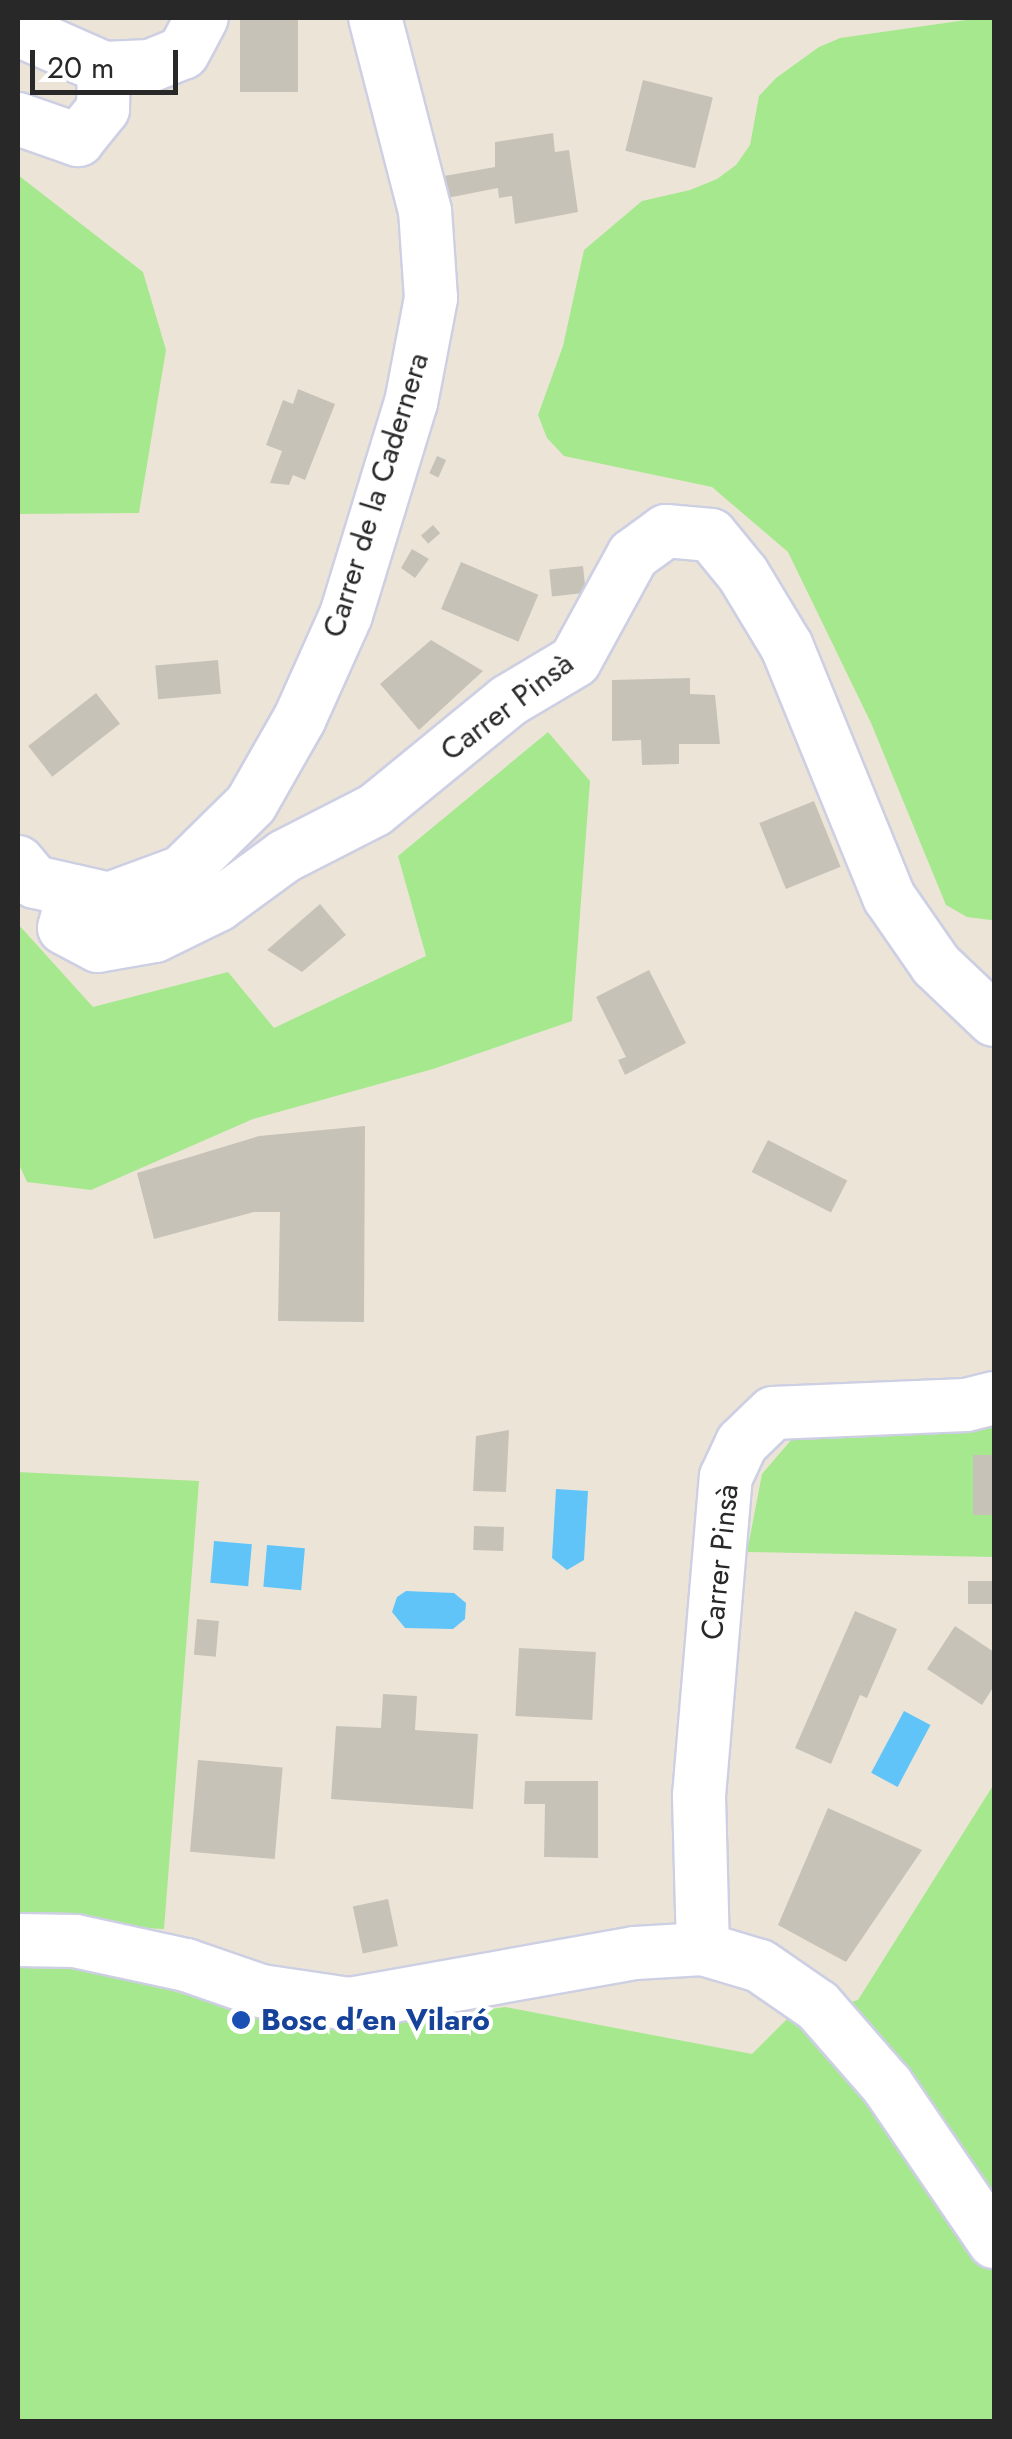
<!DOCTYPE html>
<html>
<head>
<meta charset="utf-8">
<style>
	body { margin:0 }
	#map { position:relative; width:1012px; height:2439px; overflow:hidden; background:#ece5d7; font-family:Jost,sans-serif }
	div>[style] { position:absolute }
	.green>* { inset:0; background:#a6e88e }
	.water>* { inset:0; background:#60c4f9; transform-origin:0 0 }
	.building>* { inset:0; background:#c7c2b8; transform-origin:0 0 }
	.roads { filter:drop-shadow(2px 0 #cdcfe3) drop-shadow(-2px 0 #cdcfe3) drop-shadow(0 2px #cdcfe3) drop-shadow(0 -2px #cdcfe3) }
	.minor>* { height:52px; margin:-26px; padding:0 26px; transform-origin:26px; border-radius:26px; background:#fff }
	.dots>* { width:28px; height:28px; translate:-50% -50%; box-sizing:border-box; border:5px solid #fff; border-radius:50% }
	span { translate:-50% -50%; white-space:nowrap; text-align:center; line-height:1.15; -webkit-text-stroke:8px #fff; paint-order:stroke }
	.street-label { font-size:30px; color:#282828 }
	.transit-label { font-size:30px; color:#164399; font-weight:700 }
	.left { translate:0 -50%; text-align:left }
	.frame { position:absolute; inset:0; border:20px solid #282828; pointer-events:none }
	.scale { position:absolute; left:30px; top:50px; width:148px; height:45px; box-sizing:border-box; border:5px solid #282828; border-top:0; padding-left:12px; font-size:30px; line-height:35px; white-space:nowrap; color:#282828; -webkit-text-stroke:8px #fff; paint-order:stroke }
</style>
</head>
<body>
<div id="map">
	<div class="green">
		<div style="clip-path:polygon(980px 18px,994px 18px,994px 920px,991px 920px,967px 917px,946px 905px,871px 723px,788px 552px,712px 487px,564px 456px,547px 438px,538px 415px,563px 346px,584px 250px,642px 201px,690px 190px,717px 179px,736px 165px,750px 145px,759px 96px,776px 78px,819px 47px,840px 38px)"></div>
		<div style="clip-path:polygon(18px 175px,143px 272px,166px 350px,139px 513px,18px 514px)"></div>
		<div style="clip-path:polygon(548px 732px,590px 781px,572px 1021px,433px 1069px,253px 1119px,91px 1190px,27px 1182px,18px 1162px,18px 924px,93px 1007px,228px 972px,274px 1028px,426px 956px,398px 856px)"></div>
		<div style="clip-path:polygon(994px 1417px,994px 1557px,747px 1552px,762px 1474px,792px 1439px,942px 1432px)"></div>
		<div style="clip-path:polygon(18px 1472px,199px 1481px,164px 1929px,18px 1922px)"></div>
		<div style="clip-path:polygon(994px 1784px,994px 2421px,18px 2422px,18px 1961px,38px 1959px,144px 1982px,251px 2015px,360px 2029px,505px 2007px,752px 2054px,787px 2019px,858px 2000px)"></div>
	</div>
	<div class="water">
		<div style="clip-path:polygon(556px 1489px,588px 1491px,584px 1560px,567px 1570px,552px 1558px)"></div>
		<div style="left:214px;top:1541px;width:38px;height:42px;rotate:5deg"></div>
		<div style="left:267px;top:1545px;width:38px;height:42px;rotate:5deg"></div>
		<div style="clip-path:polygon(406px 1591px,454px 1593px,466px 1603px,465px 1619px,453px 1629px,405px 1628px,392px 1612px,397px 1597px)"></div>
		<div style="left:904px;top:1711px;width:30px;height:70px;rotate:28deg"></div>
	</div>
	<div class="building">
		<div style="left:240px;top:18px;width:58px;height:74px"></div>
		<div style="left:643px;top:80px;width:72px;height:73px;rotate:14deg"></div>
		<div style="clip-path:polygon(553px 133px,555px 152px,569px 150px,578px 212px,515px 224px,512px 196px,499px 198px,498px 188px,447px 198px,444px 176px,495px 167px,495px 142px)"></div>
		<div style="clip-path:polygon(298px 389px,335px 404px,305px 480px,293px 475px,289px 485px,270px 483px,282px 451px,266px 445px,283px 400px,293px 404px)"></div>
		<div style="left:437px;top:456px;width:10px;height:19px;rotate:24deg"></div>
		<div style="left:433px;top:525px;width:11px;height:16px;rotate:49deg"></div>
		<div style="clip-path:polygon(412px 549px,429px 559px,415px 578px,401px 568px)"></div>
		<div style="left:461px;top:562px;width:84px;height:51px;rotate:23deg"></div>
		<div style="left:583px;top:566px;width:27px;height:34px;rotate:84deg"></div>
		<div style="clip-path:polygon(431px 640px,483px 671px,419px 730px,380px 684px)"></div>
		<div style="left:218px;top:660px;width:34px;height:63px;rotate:85deg"></div>
		<div style="clip-path:polygon(690px 678px,690px 694px,715px 695px,720px 744px,679px 744px,679px 764px,642px 765px,641px 740px,612px 741px,612px 680px)"></div>
		<div style="left:96px;top:693px;width:39px;height:86px;rotate:52deg"></div>
		<div style="left:814px;top:801px;width:71px;height:59px;rotate:68deg"></div>
		<div style="clip-path:polygon(320px 904px,346px 935px,302px 972px,267px 950px)"></div>
		<div style="clip-path:polygon(649px 970px,686px 1043px,625px 1075px,618px 1060px,626px 1057px,596px 997px)"></div>
		<div style="clip-path:polygon(365px 1126px,364px 1322px,278px 1321px,280px 1212px,254px 1212px,154px 1239px,137px 1173px,259px 1136px)"></div>
		<div style="left:768px;top:1140px;width:89px;height:36px;rotate:27deg"></div>
		<div style="clip-path:polygon(509px 1430px,506px 1492px,473px 1491px,476px 1436px)"></div>
		<div style="left:973px;top:1455px;width:21px;height:60px"></div>
		<div style="left:474px;top:1526px;width:30px;height:24px;rotate:2deg"></div>
		<div style="left:968px;top:1581px;width:26px;height:23px"></div>
		<div style="clip-path:polygon(855px 1611px,897px 1629px,867px 1698px,860px 1695px,831px 1764px,795px 1748px)"></div>
		<div style="left:197px;top:1619px;width:22px;height:36px;rotate:5deg"></div>
		<div style="clip-path:polygon(955px 1626px,994px 1652px,994px 1686px,982px 1705px,927px 1669px)"></div>
		<div style="left:519px;top:1648px;width:77px;height:68px;rotate:3deg"></div>
		<div style="clip-path:polygon(383px 1694px,417px 1696px,415px 1730px,478px 1734px,473px 1809px,331px 1799px,336px 1726px,381px 1728px)"></div>
		<div style="left:198px;top:1760px;width:85px;height:92px;rotate:5deg"></div>
		<div style="clip-path:polygon(525px 1781px,598px 1781px,598px 1858px,544px 1857px,545px 1804px,524px 1804px)"></div>
		<div style="clip-path:polygon(828px 1808px,922px 1850px,846px 1962px,778px 1925px)"></div>
		<div style="left:388px;top:1899px;width:48px;height:36px;rotate:78deg"></div>
	</div>
	<div class="roads">
		<div class="minor">
			<div style="left:18px;top:30px;width:94px;rotate:23.8deg"></div>
			<div style="left:104px;top:68px;width:46px;rotate:-2.5deg"></div>
			<div style="left:150px;top:66px;width:35px;rotate:-22deg"></div>
			<div style="left:183px;top:53px;width:40px;rotate:-62deg"></div>
			<div style="left:18px;top:119px;width:64px;rotate:19.3deg"></div>
			<div style="left:78px;top:140px;width:40px;rotate:-51deg"></div>
			<div style="left:103px;top:109px;width:41px;rotate:-88.6deg"></div>
			<div style="left:18px;top:862px;width:26px;rotate:50deg"></div>
			<div style="left:35px;top:882px;width:76px;rotate:12.9deg"></div>
			<div style="left:109px;top:899px;width:78px;rotate:-20.3deg"></div>
			<div style="left:182px;top:872px;width:97px;rotate:-44.6deg"></div>
			<div style="left:251px;top:804px;width:97px;rotate:-60.3deg"></div>
			<div style="left:299px;top:720px;width:115px;rotate:-65.9deg"></div>
			<div style="left:346px;top:615px;width:222px;rotate:-73deg"></div>
			<div style="left:411px;top:403px;width:107px;rotate:-79.2deg"></div>
			<div style="left:431px;top:298px;width:87px;rotate:-93.9deg"></div>
			<div style="left:425px;top:211px;width:199px;rotate:-104.5deg"></div>
			<div style="left:74px;top:891px;width:38px;rotate:105deg"></div>
			<div style="left:64px;top:928px;width:38px;rotate:28deg"></div>
			<div style="left:98px;top:946px;width:58px;rotate:-10deg"></div>
			<div style="left:155px;top:936px;width:70px;rotate:-26.2deg"></div>
			<div style="left:218px;top:905px;width:83px;rotate:-36.2deg"></div>
			<div style="left:285px;top:856px;width:101px;rotate:-27.1deg"></div>
			<div style="left:375px;top:810px;width:172px;rotate:-39.3deg"></div>
			<div style="left:508px;top:701px;width:78px;rotate:-30.8deg"></div>
			<div style="left:575px;top:661px;width:121px;rotate:-61.3deg"></div>
			<div style="left:633px;top:555px;width:41px;rotate:-36deg"></div>
			<div style="left:666px;top:531px;width:45px;rotate:5.1deg"></div>
			<div style="left:711px;top:535px;width:50px;rotate:50.6deg"></div>
			<div style="left:743px;top:574px;width:85px;rotate:58.9deg"></div>
			<div style="left:787px;top:647px;width:270px;rotate:67.8deg"></div>
			<div style="left:889px;top:897px;width:83px;rotate:55.3deg"></div>
			<div style="left:936px;top:965px;width:80px;rotate:43.5deg"></div>
			<div style="left:18px;top:1940px;width:57px;rotate:1deg"></div>
			<div style="left:75px;top:1941px;width:114px;rotate:12.2deg"></div>
			<div style="left:186px;top:1965px;width:79px;rotate:19.1deg"></div>
			<div style="left:261px;top:1991px;width:89px;rotate:8.4deg"></div>
			<div style="left:349px;top:2004px;width:291px;rotate:-10.1deg"></div>
			<div style="left:635px;top:1953px;width:68px;rotate:-3.4deg"></div>
			<div style="left:703px;top:1949px;width:59px;rotate:16.6deg"></div>
			<div style="left:760px;top:1966px;width:70px;rotate:34.6deg"></div>
			<div style="left:818px;top:2006px;width:105px;rotate:48.9deg"></div>
			<div style="left:887px;top:2085px;width:190px;rotate:55.7deg"></div>
			<div style="left:703px;top:1949px;width:153px;rotate:-91.5deg"></div>
			<div style="left:699px;top:1796px;width:320px;rotate:-85.2deg"></div>
			<div style="left:726px;top:1477px;width:38px;rotate:-65deg"></div>
			<div style="left:742px;top:1443px;width:43px;rotate:-44.1deg"></div>
			<div style="left:773px;top:1413px;width:193px;rotate:-2.4deg"></div>
			<div style="left:966px;top:1405px;width:29px;rotate:-14deg"></div>
		</div>
	</div>
	<div class="dots">
		<div style="left:241px;top:2020px;background:#1a4fb4"></div>
	</div>
	<div class="street-label">
		<span style="left:376px;top:495px;rotate:-73deg">Carrer de la Cadernera</span>
		<span style="left:507px;top:707px;rotate:-37deg">Carrer Pinsà</span>
		<span style="left:720px;top:1562px;rotate:-84deg">Carrer Pinsà</span>
	</div>
	<div class="transit-label">
		<span class="left" style="left:261px;top:2020px">Bosc d'en Vilaró</span>
	</div>
	<div class="frame"></div>
	<div class="scale">20 m</div>
</div>
</body>
</html>
